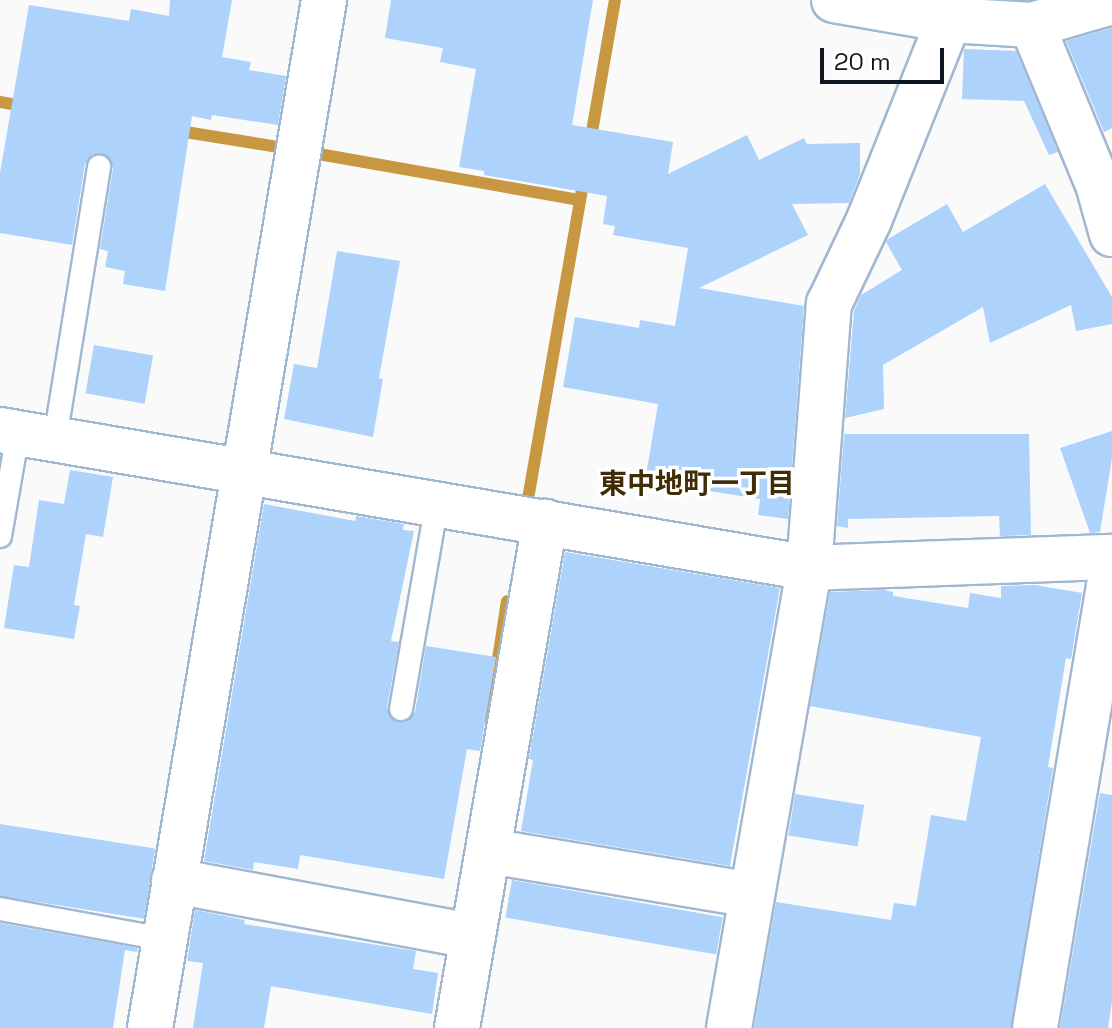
<!DOCTYPE html>
<html>
<head>
<meta charset="utf-8">
<style>
	body { margin:0 }
	#map { position:relative; width:1112px; height:1028px; overflow:hidden; background:#fafafa; font-family:"Space Grotesk","Noto Sans JP",sans-serif }
	div>[style] { position:absolute }
	.stream>* { height:12px; margin:-6px; padding:0 6px; transform-origin:6px; border-radius:6px; background:#c89741 }
	.building>* { inset:0; background:#add2fc; transform-origin:0 0 }
	.roads { filter:drop-shadow(2px 0 #a0b7d2) drop-shadow(-2px 0 #a0b7d2) drop-shadow(0 2px #a0b7d2) drop-shadow(0 -2px #a0b7d2) }
	.lane>* { height:22px; margin:-11px; padding:0 11px; transform-origin:11px; border-radius:11px; background:#fff }
	.street>* { height:44px; margin:-22px; padding:0 22px; transform-origin:22px; border-radius:22px; background:#fff }
	span { translate:-50% -50%; white-space:nowrap; text-align:center; line-height:1.15; -webkit-text-stroke:7px #fff; paint-order:stroke }
	.neighbourhood-label { font-size:28px; color:#402c05; font-weight:700 }
	.scale { position:absolute; left:820px; top:48px; width:124px; height:36px; box-sizing:border-box; border:4px solid #0e161f; border-top:0; padding-left:10px; font-size:24px; line-height:28px; white-space:nowrap; color:#0e161f; -webkit-text-stroke:6px #fff; paint-order:stroke }
</style>
</head>
<body>
<div id="map">
	<div class="stream">
		<div style="left:0;top:102px;width:28px;rotate:10deg"></div>
		<div style="left:173px;top:130px;width:106px;rotate:9.2deg"></div>
		<div style="left:590px;top:143px;width:145px;rotate:-80.1deg"></div>
		<div style="left:313px;top:153px;width:271px;rotate:10deg"></div>
		<div style="left:528px;top:499px;width:327px;rotate:-80.1deg"></div>
		<div style="left:489px;top:717px;width:117px;rotate:-81.2deg"></div>
	</div>
	<div class="building">
		<div style="clip-path:polygon(170px 0,232px 0,222px 57px,251px 62px,249px 70px,286px 76px,278px 125px,212px 115px,211px 120px,192px 116px,165px 291px,123px 284px,125px 271px,105px 267px,108px 251px,100px 249px,113px 168px,107px 156px,93px 154px,85px 164px,72px 245px,0 233px,0 173px,29px 5px,129px 21px,131px 9px,169px 16px)"></div>
		<div style="clip-path:polygon(391px 0,593px 0,572px 125px,673px 142px,668px 174px,747px 135px,759px 160px,804px 138px,807px 144px,860px 143px,860px 174px,849px 203px,792px 204px,808px 235px,699px 288px,804px 306px,788px 519px,758px 515px,760px 499px,645px 481px,658px 404px,563px 387px,575px 317px,639px 328px,640px 320px,675px 326px,688px 248px,613px 235px,615px 226px,603px 224px,607px 196px,484px 175px,484px 171px,459px 167px,476px 69px,440px 62px,443px 48px,385px 38px)"></div>
		<div style="clip-path:polygon(1112px 28px,1112px 128px,1104px 132px,1066px 41px)"></div>
		<div style="clip-path:polygon(964px 49px,1016px 51px,1058px 152px,1049px 155px,1024px 101px,962px 99px)"></div>
		<div style="clip-path:polygon(1045px 184px,1112px 297px,1112px 324px,1076px 331px,1071px 305px,990px 343px,983px 307px,883px 365px,884px 409px,845px 418px,854px 311px,861px 295px,902px 270px,886px 242px,888px 239px,947px 204px,963px 232px)"></div>
		<div style="clip-path:polygon(337px 251px,400px 261px,379px 378px,383px 379px,373px 437px,284px 419px,294px 364px,317px 368px)"></div>
		<div style="left:94px;top:345px;width:60px;height:49px;rotate:10deg"></div>
		<div style="clip-path:polygon(1112px 431px,1112px 458px,1100px 532px,1090px 533px,1060px 448px)"></div>
		<div style="clip-path:polygon(844px 434px,1029px 434px,1031px 535px,1000px 536px,999px 516px,848px 519px,848px 528px,837px 526px)"></div>
		<div style="clip-path:polygon(70px 470px,113px 477px,103px 537px,86px 534px,74px 605px,80px 606px,74px 639px,4px 628px,14px 565px,29px 567px,39px 500px,64px 504px)"></div>
		<div style="clip-path:polygon(264px 504px,355px 521px,356px 516px,404px 524px,403px 530px,414px 531px,391px 641px,399px 642px,387px 707px,393px 720px,405px 722px,415px 712px,426px 646px,496px 657px,480px 751px,467px 749px,444px 879px,300px 855px,298px 869px,254px 862px,253px 870px,204px 861px)"></div>
		<div style="clip-path:polygon(565px 552px,780px 588px,730px 866px,521px 831px,533px 760px,529px 759px)"></div>
		<div style="clip-path:polygon(1035px 585px,1082px 593px,1071px 659px,1066px 658px,1048px 767px,1053px 768px,1011px 1028px,754px 1028px,776px 902px,891px 920px,894px 903px,916px 906px,931px 815px,966px 821px,981px 737px,810px 706px,830px 592px,884px 590px,893px 592px,893px 596px,968px 608px,970px 593px,1001px 598px,1001px 586px)"></div>
		<div style="clip-path:polygon(1100px 793px,1112px 795px,1112px 1001px,1108px 1028px,1060px 1028px)"></div>
		<div style="left:795px;top:794px;width:70px;height:42px;rotate:9deg"></div>
		<div style="left:0;top:824px;width:157px;height:71px;rotate:9deg"></div>
		<div style="left:512px;top:880px;width:214px;height:38px;rotate:10deg"></div>
		<div style="clip-path:polygon(195px 910px,245px 920px,244px 924px,416px 951px,413px 969px,438px 973px,432px 1014px,271px 986px,264px 1028px,193px 1028px,203px 963px,187px 961px)"></div>
		<div style="clip-path:polygon(0 923px,138px 948px,137px 952px,125px 950px,113px 1028px,0 1028px)"></div>
	</div>
	<div class="roads">
		<div class="lane">
			<div style="left:55px;top:439px;width:276px;rotate:-80.8deg"></div>
			<div style="left:0;top:536px;width:105px;rotate:-80.1deg"></div>
			<div style="left:401px;top:709px;width:209px;rotate:-80.1deg"></div>
			<div style="left:0;top:909px;width:167px;rotate:10.4deg"></div>
		</div>
		<div class="street">
			<div style="left:834px;top:0;width:117px;rotate:9.9deg"></div>
			<div style="left:949px;top:20px;width:83px;rotate:3.4deg"></div>
			<div style="left:1032px;top:25px;width:83px;rotate:-16deg"></div>
			<div style="left:1032px;top:25px;width:172px;rotate:67.5deg"></div>
			<div style="left:1098px;top:184px;width:52px;rotate:74.4deg"></div>
			<div style="left:0;top:430px;width:821px;rotate:9.68deg"></div>
			<div style="left:809px;top:568px;width:303px;rotate:-2.1deg"></div>
			<div style="left:489px;top:851px;width:266px;rotate:9.5deg"></div>
			<div style="left:174px;top:881px;width:303px;rotate:10.5deg"></div>
			<div style="left:150px;top:1028px;width:1043px;rotate:-80.39deg"></div>
			<div style="left:457px;top:1028px;width:514px;rotate:-80.13deg"></div>
			<div style="left:729px;top:1028px;width:467px;rotate:-80.1deg"></div>
			<div style="left:809px;top:568px;width:265px;rotate:-85.7deg"></div>
			<div style="left:829px;top:304px;width:93px;rotate:-64.5deg"></div>
			<div style="left:869px;top:220px;width:215px;rotate:-68.2deg"></div>
			<div style="left:949px;top:20px;width:21px;rotate:-107deg"></div>
			<div style="left:1035px;top:1028px;width:467px;rotate:-80.5deg"></div>
		</div>
	</div>
	<div class="neighbourhood-label">
		<span style="left:697px;top:483px">東中地町一丁目</span>
	</div>
	<div class="scale">20 m</div>
</div>
</body>
</html>
